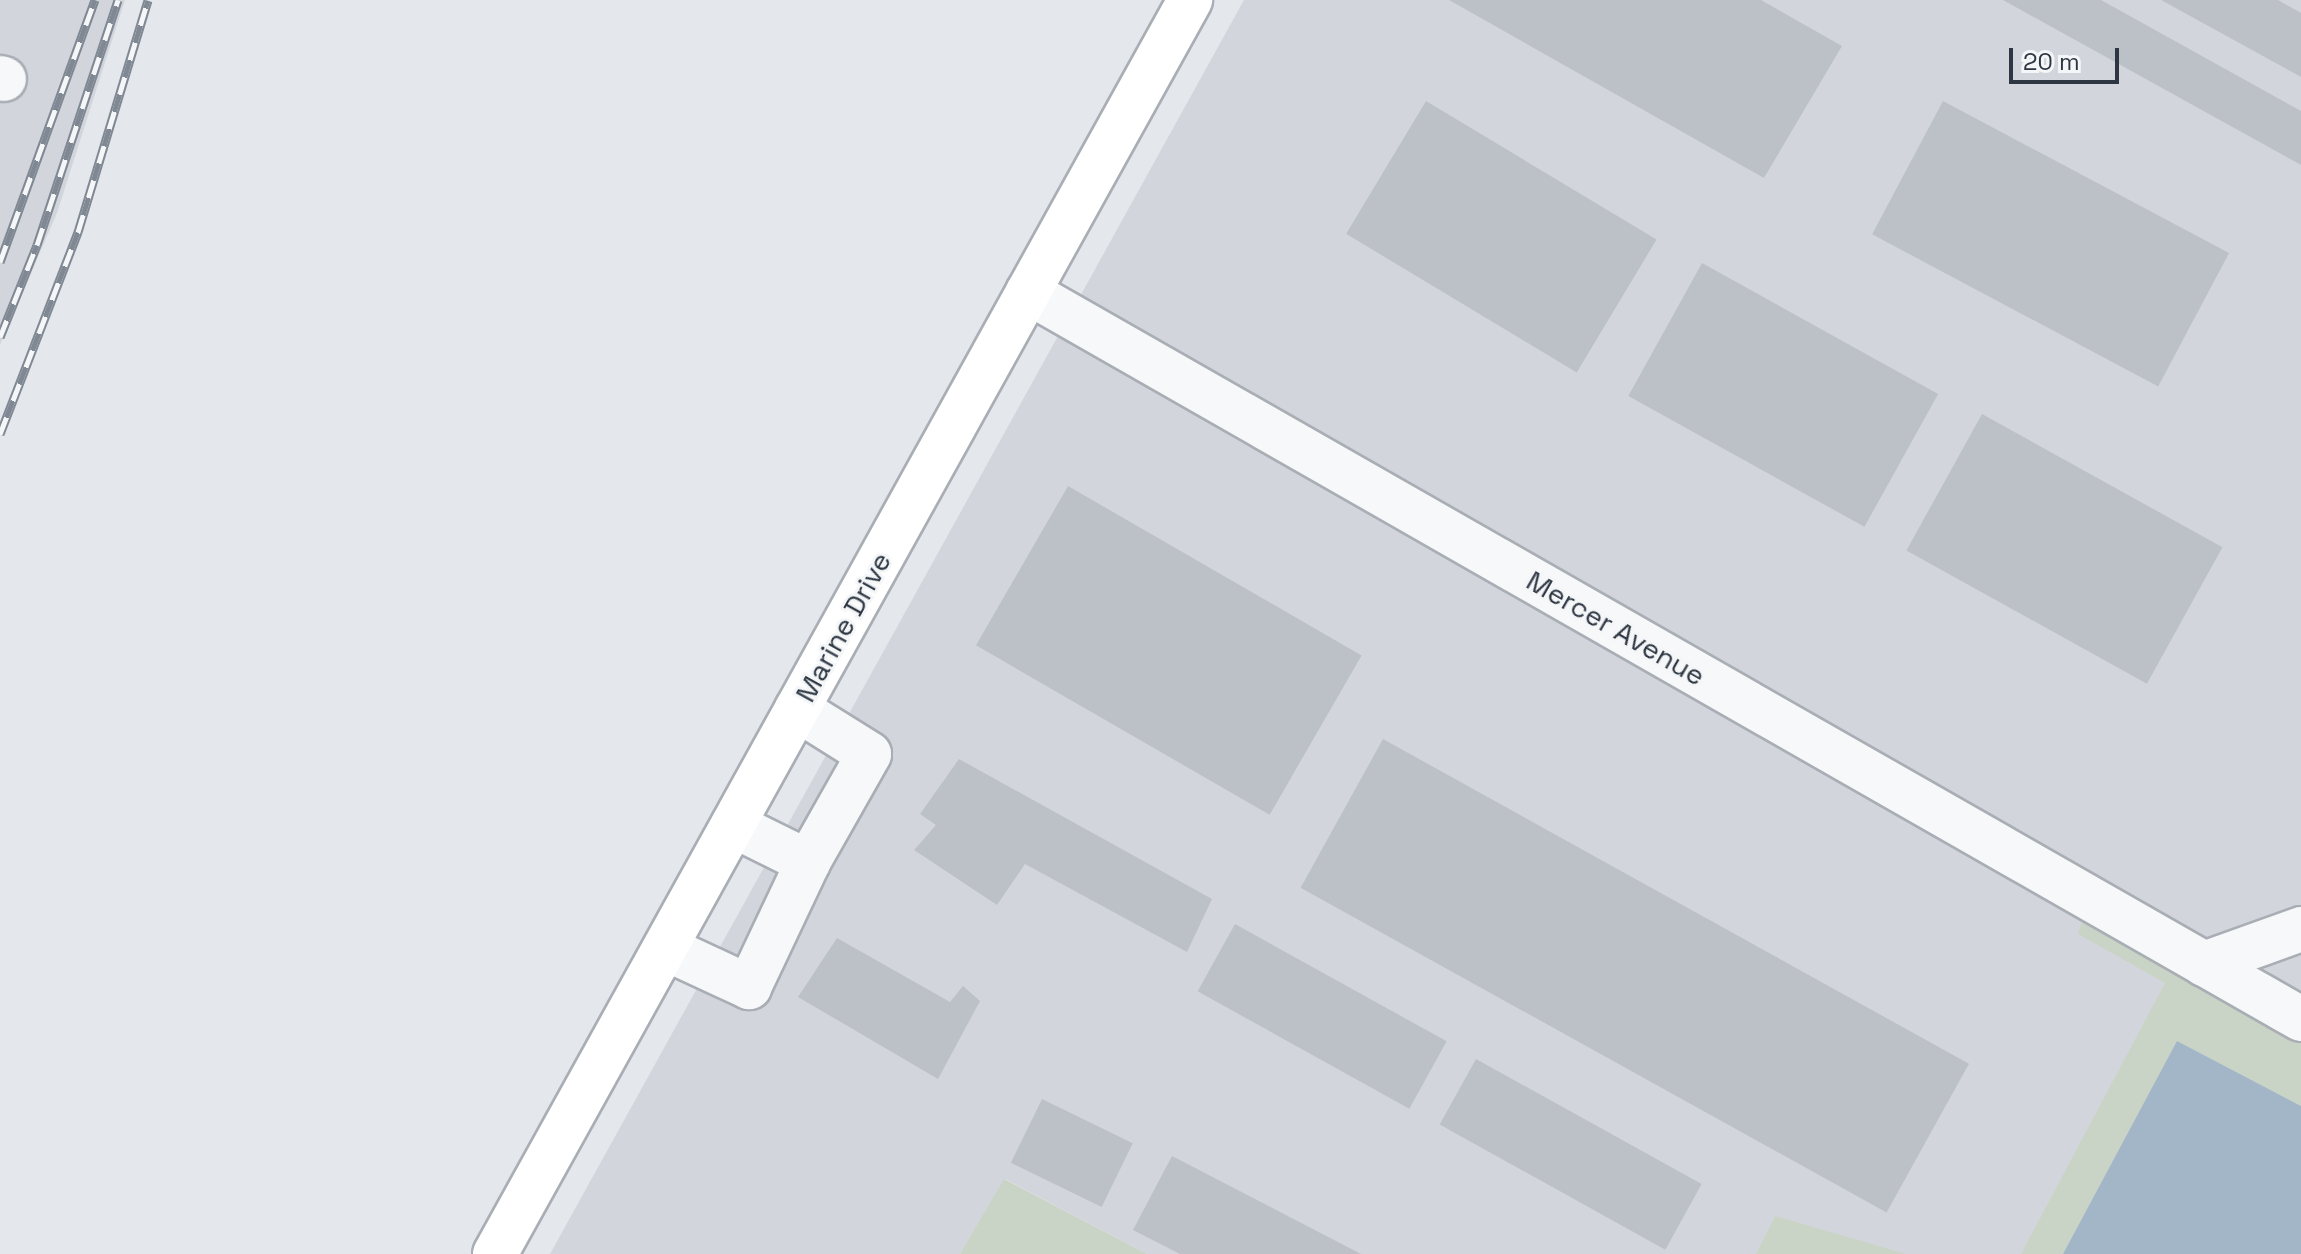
<!DOCTYPE html>
<html>
<head>
<meta charset="utf-8">
<style>
	body { margin:0 }
	#map { position:relative; width:2301px; height:1254px; overflow:hidden; background:#e4e7eb; font-family:"Space Grotesk",sans-serif }
	div>[style] { position:absolute }
	.built>* { inset:0; background:#d2d6dc }
	.green>* { inset:0; background:#cad4c6 }
	.water>* { inset:0; background:#a2b6c7 }
	.building>* { inset:0; background:#bcc1c7; transform-origin:0 0 }
	.roads { filter:drop-shadow(2px 0 #a9aeb5) drop-shadow(-2px 0 #a9aeb5) drop-shadow(0 2px #a9aeb5) drop-shadow(0 -2px #a9aeb5) }
	.minor>* { height:44px; margin:-22px; padding:0 22px; transform-origin:22px; border-radius:22px; background:#f7f8f9 }
	.major>* { height:44px; margin:-22px; padding:0 22px; transform-origin:22px; border-radius:22px; background:#fff }
	.rail>* { height:9px; margin-top:-4.5px; transform-origin:0; background:repeating-linear-gradient(90deg,#f4f6f8 0 18px,#7f8893 0 36px); box-sizing:border-box; border-block:2px solid #7f8893 }
	span { translate:-50% -50%; white-space:nowrap; text-align:center; line-height:1.15; -webkit-text-stroke:6px #f4f6f8; paint-order:stroke }
	.street-label { font-size:28px; color:#2d3642 }
	.scale { position:absolute; left:2009px; top:48px; width:110px; height:36px; box-sizing:border-box; border:4px solid #2d3642; border-top:0; padding-left:10px; font-size:24px; line-height:28px; white-space:nowrap; color:#2d3642; -webkit-text-stroke:6px #f4f6f8; paint-order:stroke }
</style>
</head>
<body>
<div id="map">
	<div class="built">
		<div style="clip-path:polygon(0 0,125px 0,57px 213px,0 345px)"></div>
		<div style="clip-path:polygon(1244px 0,2301px 0,2301px 1254px,1147px 1254px,1005px 1179px,960px 1254px,550px 1254px)"></div>
	</div>
	<div class="green">
		<div style="clip-path:polygon(2085px 913px,2301px 1036px,2301px 1106px,2177px 1041px,2063px 1254px,2021px 1254px,2165px 983px,2078px 934px)"></div>
		<div style="clip-path:polygon(1004px 1179px,1147px 1254px,960px 1254px)"></div>
		<div style="clip-path:polygon(1775px 1216px,1906px 1254px,1756px 1254px)"></div>
	</div>
	<div class="water">
		<div style="clip-path:polygon(2177px 1041px,2301px 1106px,2301px 1254px,2063px 1254px)"></div>
	</div>
	<div class="building">
		<div style="clip-path:polygon(1449px 0,1761px 0,1842px 46px,1764px 178px)"></div>
		<div style="clip-path:polygon(2003px 0,2101px 0,2301px 111px,2301px 165px)"></div>
		<div style="clip-path:polygon(2161px 0,2278px 0,2301px 13px,2301px 77px)"></div>
		<div style="left:1426px;top:101px;width:269px;height:155px;rotate:31deg"></div>
		<div style="left:1943px;top:101px;width:324px;height:151px;rotate:28deg"></div>
		<div style="left:1702px;top:263px;width:270px;height:152px;rotate:29deg"></div>
		<div style="left:1982px;top:414px;width:275px;height:156px;rotate:29deg"></div>
		<div style="left:1068px;top:486px;width:339px;height:184px;rotate:30deg"></div>
		<div style="left:1383px;top:739px;width:670px;height:170px;rotate:29deg"></div>
		<div style="clip-path:polygon(959px 759px,1212px 899px,1187px 952px,1025px 864px,997px 905px,914px 850px,936px 825px,920px 814px)"></div>
		<div style="left:1235px;top:924px;width:242px;height:77px;rotate:29deg"></div>
		<div style="clip-path:polygon(837px 938px,950px 1002px,963px 986px,980px 1001px,938px 1079px,798px 997px)"></div>
		<div style="left:1476px;top:1059px;width:258px;height:75px;rotate:29deg"></div>
		<div style="left:1042px;top:1099px;width:101px;height:71px;rotate:26deg"></div>
		<div style="clip-path:polygon(1172px 1156px,1361px 1254px,1180px 1254px,1133px 1230px)"></div>
	</div>
	<div class="roads">
		<div class="minor">
			<div style="left:0;top:78px;width:4px;rotate:14deg"></div>
			<div style="left:1028px;top:292px;width:1466px;rotate:29.73deg"></div>
			<div style="left:733px;top:825px;width:84px;rotate:26.3deg"></div>
			<div style="left:808px;top:862px;width:124px;rotate:-60.5deg"></div>
			<div style="left:869px;top:754px;width:85px;rotate:-148deg"></div>
			<div style="left:665px;top:948px;width:93px;rotate:24.9deg"></div>
			<div style="left:749px;top:987px;width:138px;rotate:-64.7deg"></div>
			<div style="left:2204px;top:964px;width:103px;rotate:-19.8deg"></div>
		</div>
		<div class="major">
			<div style="left:495px;top:1254px;width:1434px;rotate:-61deg"></div>
		</div>
	</div>
	<div class="rail">
		<div style="left:0;top:262px;width:279px;rotate:-70.1deg"></div>
		<div style="left:0;top:337px;width:99px;rotate:-68.1deg"></div>
		<div style="left:37px;top:245px;width:258px;rotate:-71.7deg"></div>
		<div style="left:0;top:434px;width:217px;rotate:-68.9deg"></div>
		<div style="left:78px;top:232px;width:242px;rotate:-73.2deg"></div>
	</div>
	<div class="street-label">
		<span style="left:843px;top:627px;rotate:-61deg">Marine Drive</span>
		<span style="left:1616px;top:628px;rotate:30deg">Mercer Avenue</span>
	</div>
	<div class="scale">20 m</div>
</div>
</body>
</html>
